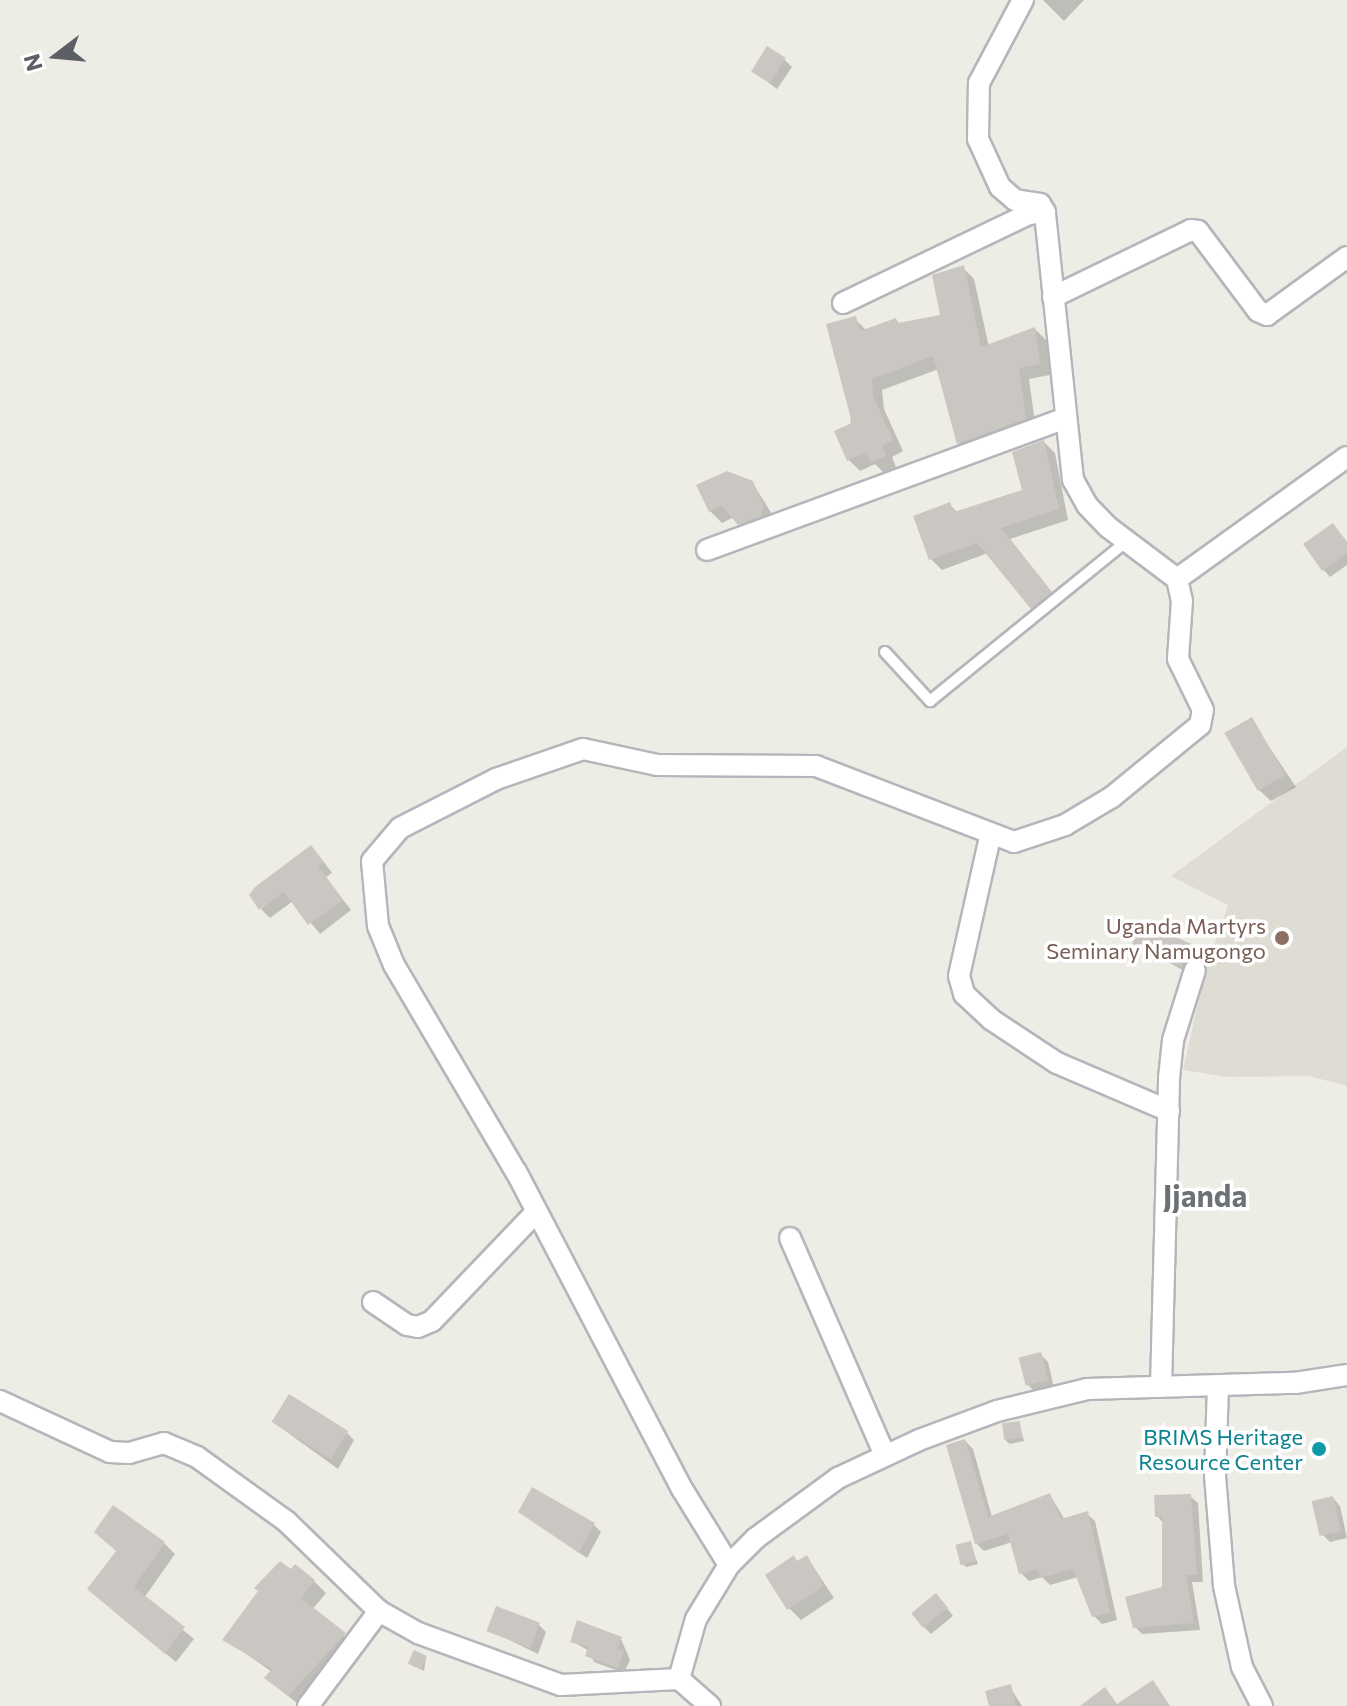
<!DOCTYPE html>
<html>
<head>
<meta charset="utf-8">
<style>
	body { margin:0 }
	#map { position:relative; width:1347px; height:1706px; overflow:hidden; background:#eeede5; font-family:Commissioner,sans-serif }
	div>[style] { position:absolute }
	.education>* { inset:0; background:#dedcd3 }
	.shadow>* { inset:0; background:#0003 }
	.building>* { inset:0; background:#cac7c2; transform-origin:0 0 }
	.roads { filter:drop-shadow(2px 0 #b5b6bb) drop-shadow(-2px 0 #b5b6bb) drop-shadow(0 2px #b5b6bb) drop-shadow(0 -2px #b5b6bb) }
	.lane>* { height:10px; margin:-5px; padding:0 5px; transform-origin:5px; border-radius:5px; background:#fff }
	.street>* { height:20px; margin:-10px; padding:0 10px; transform-origin:10px; border-radius:10px; background:#fff }
	.dots>* { width:22px; height:22px; translate:-50% -50%; box-sizing:border-box; border:4px solid #fff; border-radius:50% }
	span { translate:-50% -50%; white-space:nowrap; text-align:center; line-height:1.15; -webkit-text-stroke:7px #fff; paint-order:stroke }
	.education-label { font-size:22px; color:#785e54 }
	.right { translate:-100% -50%; text-align:right }
	.culture-label { font-size:22px; color:#0d838f }
	.district-label { font-size:30px; color:#6d7176; font-weight:700 }
	.north { position:absolute; left:16px; top:16px; width:80px; height:80px; -webkit-text-stroke:6px #fff; paint-order:stroke; rotate:254deg; font-size:22px; font-weight:700; line-height:32px; text-align:center; color:#5c5f64 }
	.north::after { content:''; display:block; margin:auto; width:28px; height:36px; background:#5c5f64; clip-path:polygon(50% 0,100% 100%,50% 72%,0 100%) }
</style>
</head>
<body>
<div id="map">
	<div class="education">
		<div style="clip-path:polygon(1347px 747px,1347px 1086px,1309px 1076px,1227px 1077px,1183px 1070px,1205px 972px,1228px 905px,1171px 876px)"></div>
	</div>
	<div class="shadow">
		<div style="clip-path:polygon(1043px 0,1084px 0,1064px 21px)"></div>
		<div style="clip-path:polygon(784px 59px,792px 67px,777px 89px,753px 71px)"></div>
		<div style="clip-path:polygon(963px 268px,974px 279px,989px 347px,1035px 329px,1046px 340px,1050px 375px,1029px 379px,1036px 430px,970px 454px,959px 443px,939px 369px,882px 390px,884px 409px,903px 451px,892px 457px,896px 467px,884px 473px,875px 464px,860px 471px,849px 460px,855px 319px,867px 331px,896px 320px,901px 325px,943px 316px)"></div>
		<div style="clip-path:polygon(1044px 442px,1055px 453px,1068px 520px,1010px 539px,1061px 604px,1043px 618px,988px 553px,942px 570px,931px 559px,950px 505px,958px 513px,1025px 491px)"></div>
		<div style="clip-path:polygon(752px 482px,775px 519px,751px 535px,734px 517px,722px 523px,710px 511px)"></div>
		<div style="clip-path:polygon(1333px 525px,1347px 542px,1347px 565px,1330px 577px,1323px 569px)"></div>
		<div style="clip-path:polygon(1251px 720px,1296px 787px,1271px 801px,1259px 790px)"></div>
		<div style="clip-path:polygon(320px 857px,332px 873px,326px 877px,351px 910px,320px 934px,293px 901px,270px 918px,261px 909px)"></div>
		<div style="clip-path:polygon(1135px 944px,1190px 946px,1197px 953px,1190px 974px)"></div>
		<div style="clip-path:polygon(1041px 1355px,1048px 1362px,1054px 1388px,1035px 1392px,1028px 1385px)"></div>
		<div style="clip-path:polygon(273px 1422px,347px 1433px,354px 1440px,338px 1469px)"></div>
		<div style="clip-path:polygon(1019px 1423px,1024px 1441px,1010px 1444px,1006px 1441px)"></div>
		<div style="clip-path:polygon(965px 1441px,973px 1449px,992px 1517px,1050px 1495px,1065px 1520px,1087px 1514px,1095px 1521px,1117px 1620px,1102px 1624px,1094px 1616px,1078px 1577px,1050px 1585px,1042px 1577px,1029px 1581px,1021px 1573px,1012px 1542px,984px 1551px,976px 1543px)"></div>
		<div style="clip-path:polygon(1190px 1496px,1198px 1503px,1203px 1582px,1192px 1582px,1200px 1630px,1142px 1634px,1135px 1627px,1164px 1589px,1164px 1524px,1157px 1516px)"></div>
		<div style="clip-path:polygon(1333px 1498px,1340px 1506px,1347px 1538px,1330px 1542px,1322px 1534px)"></div>
		<div style="clip-path:polygon(521px 1512px,594px 1525px,601px 1532px,587px 1558px)"></div>
		<div style="clip-path:polygon(164px 1543px,175px 1554px,144px 1598px,194px 1639px,176px 1662px,100px 1599px)"></div>
		<div style="clip-path:polygon(970px 1543px,978px 1564px,966px 1567px,963px 1564px)"></div>
		<div style="clip-path:polygon(807px 1557px,834px 1598px,801px 1620px,789px 1608px,798px 1563px)"></div>
		<div style="clip-path:polygon(314px 1581px,326px 1593px,312px 1610px,356px 1646px,300px 1706px,267px 1678px,272px 1672px,225px 1639px)"></div>
		<div style="clip-path:polygon(943px 1603px,953px 1616px,931px 1634px,924px 1627px)"></div>
		<div style="clip-path:polygon(539px 1625px,546px 1632px,538px 1654px,489px 1630px)"></div>
		<div style="clip-path:polygon(621px 1639px,630px 1660px,624px 1673px,594px 1662px,589px 1651px,572px 1641px)"></div>
		<div style="clip-path:polygon(426px 1658px,424px 1671px,409px 1663px)"></div>
		<div style="clip-path:polygon(1010px 1687px,1022px 1706px,992px 1706px)"></div>
	</div>
	<div class="building">
		<div style="left:767px;top:46px;width:22px;height:30px;rotate:32deg"></div>
		<div style="clip-path:polygon(964px 265px,981px 347px,1035px 327px,1040px 364px,1019px 368px,1026px 419px,957px 444px,933px 356px,872px 379px,873px 396px,893px 440px,882px 445px,886px 456px,871px 463px,866px 452px,847px 461px,834px 431px,852px 423px,826px 324px,856px 316px,860px 331px,896px 318px,898px 323px,940px 315px,932px 275px)"></div>
		<div style="clip-path:polygon(1044px 440px,1059px 509px,1001px 528px,1052px 592px,1031px 609px,977px 543px,929px 560px,913px 516px,950px 502px,954px 512px,1022px 490px,1012px 452px)"></div>
		<div style="clip-path:polygon(727px 471px,753px 481px,764px 506px,761px 516px,738px 525px,722px 506px,709px 512px,696px 485px)"></div>
		<div style="clip-path:polygon(1333px 523px,1347px 542px,1347px 553px,1322px 571px,1303px 544px)"></div>
		<div style="left:1252px;top:717px;width:67px;height:32px;rotate:60deg"></div>
		<div style="clip-path:polygon(311px 845px,324px 862px,318px 866px,343px 900px,308px 925px,284px 892px,259px 910px,249px 895px,255px 887px)"></div>
		<div style="left:1142px;top:922px;width:54px;height:25px;rotate:24deg"></div>
		<div style="left:1041px;top:1352px;width:29px;height:23px;rotate:76deg"></div>
		<div style="left:289px;top:1394px;width:70px;height:33px;rotate:32deg"></div>
		<div style="left:1020px;top:1421px;width:17px;height:18px;rotate:83deg"></div>
		<div style="clip-path:polygon(965px 1439px,988px 1517px,1050px 1493px,1061px 1519px,1088px 1511px,1110px 1612px,1092px 1617px,1073px 1569px,1040px 1578px,1037px 1569px,1019px 1574px,1008px 1534px,975px 1544px,946px 1445px)"></div>
		<div style="clip-path:polygon(532px 1487px,595px 1523px,579px 1553px,518px 1512px)"></div>
		<div style="clip-path:polygon(1191px 1494px,1197px 1575px,1186px 1575px,1194px 1623px,1133px 1628px,1125px 1597px,1162px 1587px,1162px 1517px,1155px 1517px,1154px 1495px)"></div>
		<div style="left:1333px;top:1496px;width:36px;height:22px;rotate:77deg"></div>
		<div style="clip-path:polygon(113px 1505px,165px 1542px,134px 1587px,185px 1627px,165px 1654px,87px 1589px,116px 1551px,94px 1532px)"></div>
		<div style="left:971px;top:1541px;width:21px;height:16px;rotate:76deg"></div>
		<div style="clip-path:polygon(794px 1555px,797px 1561px,807px 1555px,824px 1586px,787px 1610px,765px 1575px)"></div>
		<div style="clip-path:polygon(280px 1561px,291px 1569px,295px 1564px,315px 1580px,301px 1598px,346px 1633px,288px 1696px,264px 1678px,272px 1669px,222px 1640px,258px 1591px,254px 1588px)"></div>
		<div style="left:936px;top:1593px;width:19px;height:32px;rotate:51deg"></div>
		<div style="left:496px;top:1606px;width:47px;height:27px;rotate:21deg"></div>
		<div style="clip-path:polygon(577px 1620px,622px 1637px,617px 1649px,624px 1651px,618px 1668px,585px 1656px,588px 1647px,570px 1642px)"></div>
		<div style="left:414px;top:1650px;width:14px;height:15px;rotate:25deg"></div>
		<div style="clip-path:polygon(1153px 1680px,1170px 1706px,1080px 1706px,1105px 1687px,1117px 1704px)"></div>
		<div style="clip-path:polygon(1011px 1684px,1016px 1706px,989px 1706px,985px 1691px)"></div>
	</div>
	<div class="roads">
		<div class="lane">
			<div style="left:885px;top:652px;width:67px;rotate:47.4deg"></div>
			<div style="left:930px;top:701px;width:254px;rotate:-39.1deg"></div>
		</div>
		<div class="street">
			<div style="left:1053px;top:297px;width:153px;rotate:-25.9deg"></div>
			<div style="left:1191px;top:230px;width:7px;rotate:8deg"></div>
			<div style="left:1198px;top:231px;width:100px;rotate:53.1deg"></div>
			<div style="left:1258px;top:311px;width:10px;rotate:24deg"></div>
			<div style="left:1267px;top:315px;width:99px;rotate:-35.9deg"></div>
			<div style="left:843px;top:303px;width:206px;rotate:-25.6deg"></div>
			<div style="left:1029px;top:214px;width:16px;rotate:-7deg"></div>
			<div style="left:707px;top:550px;width:380px;rotate:-20.2deg"></div>
			<div style="left:1177px;top:579px;width:209px;rotate:-35.7deg"></div>
			<div style="left:990px;top:837px;width:142px;rotate:102.6deg"></div>
			<div style="left:959px;top:976px;width:19px;rotate:74deg"></div>
			<div style="left:964px;top:994px;width:38px;rotate:43deg"></div>
			<div style="left:992px;top:1020px;width:78px;rotate:33.5deg"></div>
			<div style="left:1057px;top:1063px;width:122px;rotate:23.2deg"></div>
			<div style="left:790px;top:1238px;width:237px;rotate:66.4deg"></div>
			<div style="left:373px;top:1302px;width:41px;rotate:34.1deg"></div>
			<div style="left:407px;top:1325px;width:11px;rotate:10deg"></div>
			<div style="left:418px;top:1327px;width:15px;rotate:-23deg"></div>
			<div style="left:432px;top:1321px;width:151px;rotate:-46.3deg"></div>
			<div style="left:1218px;top:1386px;width:90px;rotate:91.9deg"></div>
			<div style="left:1215px;top:1476px;width:110px;rotate:85.3deg"></div>
			<div style="left:1224px;top:1586px;width:83px;rotate:77.5deg"></div>
			<div style="left:1242px;top:1667px;width:44px;rotate:62.9deg"></div>
			<div style="left:1161px;top:1387px;width:309px;rotate:-88.5deg"></div>
			<div style="left:1169px;top:1078px;width:38px;rotate:-84deg"></div>
			<div style="left:1173px;top:1040px;width:73px;rotate:-72.6deg"></div>
			<div style="left:0;top:1401px;width:121px;rotate:24.9deg"></div>
			<div style="left:110px;top:1452px;width:19px;rotate:3deg"></div>
			<div style="left:129px;top:1453px;width:36px;rotate:-16deg"></div>
			<div style="left:164px;top:1443px;width:36px;rotate:23deg"></div>
			<div style="left:197px;top:1457px;width:110px;rotate:35.7deg"></div>
			<div style="left:286px;top:1521px;width:129px;rotate:44.1deg"></div>
			<div style="left:379px;top:1611px;width:45px;rotate:29.4deg"></div>
			<div style="left:418px;top:1633px;width:152px;rotate:20deg"></div>
			<div style="left:561px;top:1685px;width:118px;rotate:-2.9deg"></div>
			<div style="left:729px;top:1565px;width:89px;rotate:-121.7deg"></div>
			<div style="left:682px;top:1489px;width:358px;rotate:-117.6deg"></div>
			<div style="left:516px;top:1172px;width:240px;rotate:-120.5deg"></div>
			<div style="left:394px;top:965px;width:42px;rotate:-112.3deg"></div>
			<div style="left:378px;top:926px;width:65px;rotate:-95.3deg"></div>
			<div style="left:372px;top:861px;width:43px;rotate:-49.7deg"></div>
			<div style="left:400px;top:828px;width:108px;rotate:-27deg"></div>
			<div style="left:496px;top:779px;width:92px;rotate:-19deg"></div>
			<div style="left:583px;top:749px;width:76px;rotate:12.2deg"></div>
			<div style="left:657px;top:765px;width:159px;rotate:0.4deg"></div>
			<div style="left:816px;top:766px;width:212px;rotate:21deg"></div>
			<div style="left:1014px;top:842px;width:54px;rotate:-18.4deg"></div>
			<div style="left:1065px;top:825px;width:55px;rotate:-30.8deg"></div>
			<div style="left:1112px;top:797px;width:114px;rotate:-39.3deg"></div>
			<div style="left:1200px;top:725px;width:15px;rotate:-79deg"></div>
			<div style="left:1203px;top:710px;width:57px;rotate:-116.1deg"></div>
			<div style="left:1178px;top:659px;width:58px;rotate:-86.1deg"></div>
			<div style="left:1182px;top:601px;width:23px;rotate:-103deg"></div>
			<div style="left:1177px;top:579px;width:86px;rotate:-143deg"></div>
			<div style="left:1108px;top:527px;width:30px;rotate:-134deg"></div>
			<div style="left:1087px;top:505px;width:29px;rotate:-119deg"></div>
			<div style="left:1073px;top:480px;width:269px;rotate:-96deg"></div>
			<div style="left:1045px;top:212px;width:9px;rotate:-122deg"></div>
			<div style="left:1040px;top:204px;width:25px;rotate:-171deg"></div>
			<div style="left:1015px;top:200px;width:20px;rotate:-139deg"></div>
			<div style="left:1000px;top:187px;width:53px;rotate:-114.6deg"></div>
			<div style="left:978px;top:139px;width:56px;rotate:-89deg"></div>
			<div style="left:979px;top:83px;width:94px;rotate:-62.1deg"></div>
			<div style="left:308px;top:1706px;width:119px;rotate:-53.2deg"></div>
			<div style="left:710px;top:1706px;width:41px;rotate:-138.9deg"></div>
			<div style="left:679px;top:1679px;width:62px;rotate:-74.2deg"></div>
			<div style="left:696px;top:1619px;width:63px;rotate:-58.6deg"></div>
			<div style="left:729px;top:1565px;width:38px;rotate:-45deg"></div>
			<div style="left:756px;top:1538px;width:102px;rotate:-36.2deg"></div>
			<div style="left:838px;top:1478px;width:89px;rotate:-25.1deg"></div>
			<div style="left:919px;top:1440px;width:83px;rotate:-20.4deg"></div>
			<div style="left:997px;top:1411px;width:93px;rotate:-13.7deg"></div>
			<div style="left:1087px;top:1389px;width:208px;rotate:-1.7deg"></div>
			<div style="left:1295px;top:1383px;width:53px;rotate:-8.7deg"></div>
		</div>
	</div>
	<div class="dots">
		<div style="left:1282px;top:938px;background:#8d6e63"></div>
		<div style="left:1319px;top:1449px;background:#0f9aa8"></div>
	</div>
	<div class="education-label">
		<span class="right" style="left:1266px;top:938px">Uganda Martyrs<br>Seminary Namugongo</span>
	</div>
	<div class="culture-label">
		<span class="right" style="left:1303px;top:1449px">BRIMS Heritage<br>Resource Center</span>
	</div>
	<div class="district-label">
		<span style="left:1205px;top:1195px">Jjanda</span>
	</div>
	<div class="north">N</div>
</div>
</body>
</html>
